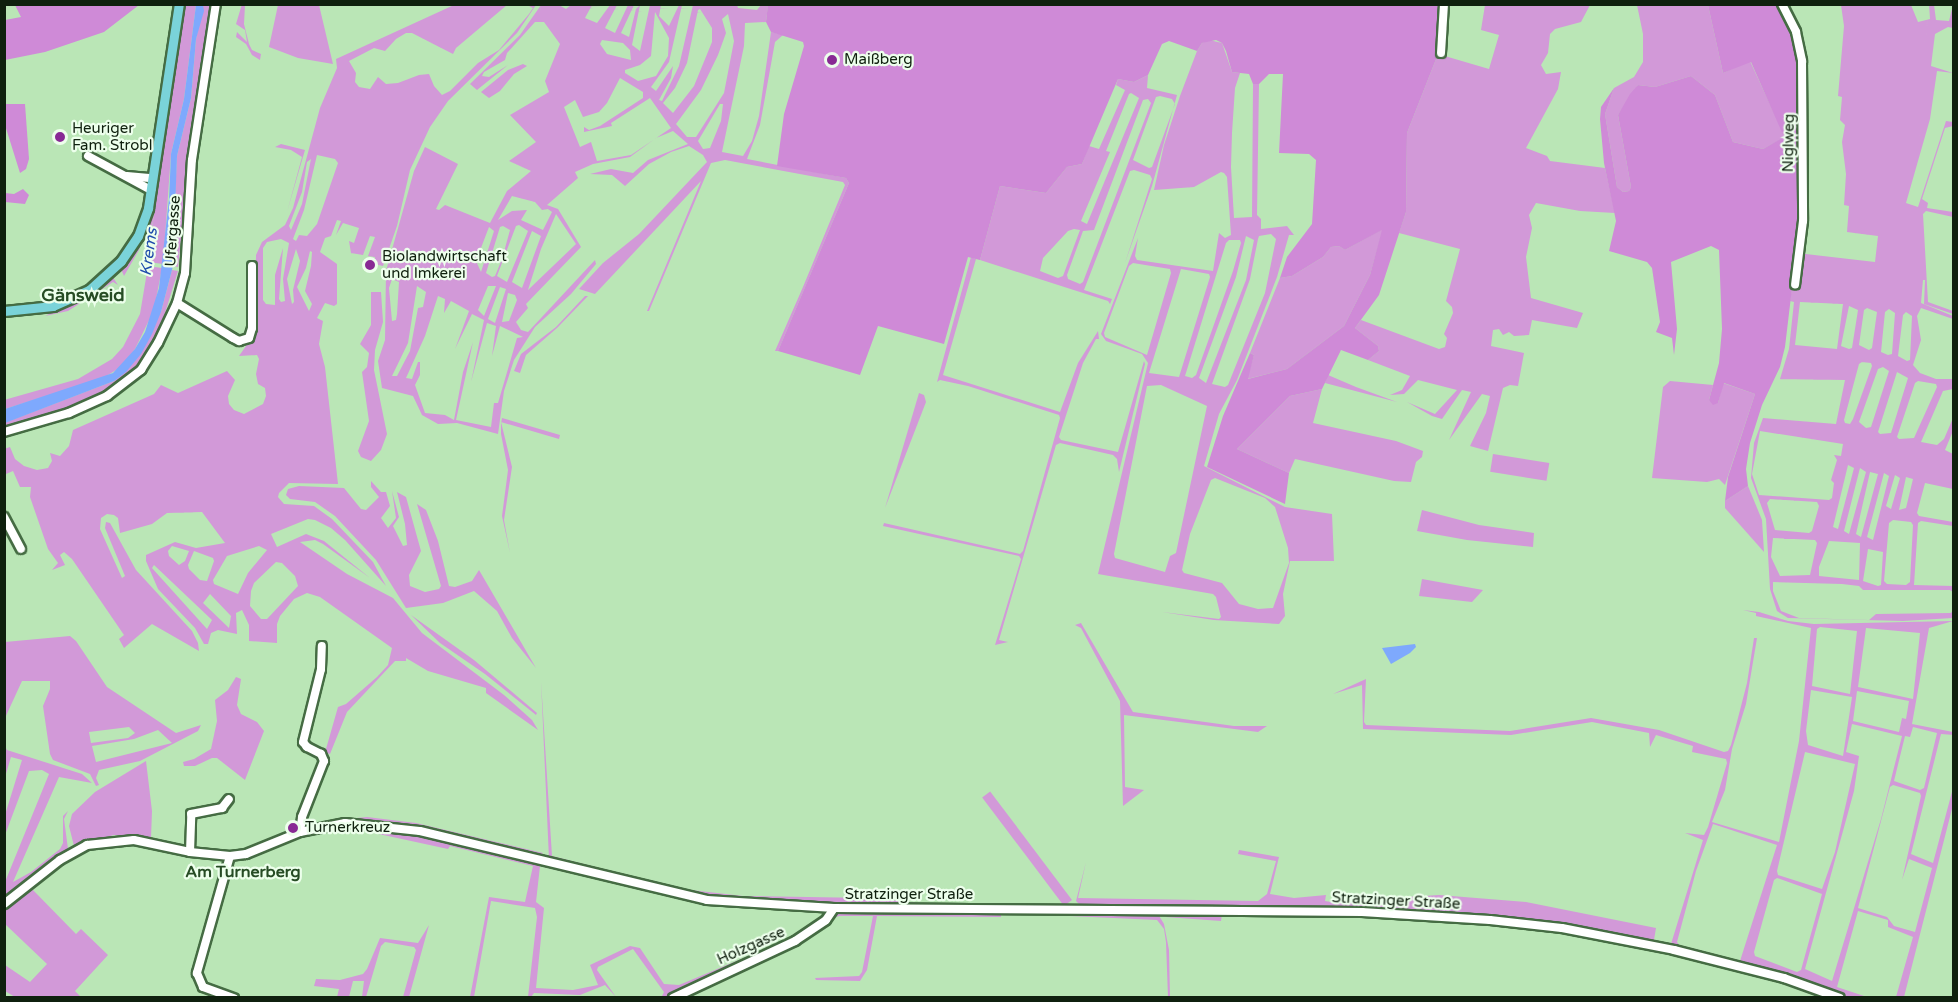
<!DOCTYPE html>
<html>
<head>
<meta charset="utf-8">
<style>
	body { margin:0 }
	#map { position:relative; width:1958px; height:1002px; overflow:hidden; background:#bae6b6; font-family:"Varela Round",sans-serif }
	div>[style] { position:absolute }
	.green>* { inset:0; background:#d299d8; transform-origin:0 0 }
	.forest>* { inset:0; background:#cf8ad7 }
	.water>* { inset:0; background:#7ea9fd }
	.roads { filter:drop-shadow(2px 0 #456c43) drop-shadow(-2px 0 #456c43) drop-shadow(0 2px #456c43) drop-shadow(0 -2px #456c43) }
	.minor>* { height:8px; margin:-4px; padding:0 4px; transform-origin:4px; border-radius:4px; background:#fff }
	.major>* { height:9px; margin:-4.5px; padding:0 4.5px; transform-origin:4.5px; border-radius:4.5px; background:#7ad3d9 }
	.dots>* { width:16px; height:16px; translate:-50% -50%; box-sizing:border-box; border:3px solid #edffec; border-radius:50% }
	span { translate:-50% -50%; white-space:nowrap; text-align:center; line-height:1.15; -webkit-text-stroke:4.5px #edffec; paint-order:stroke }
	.poi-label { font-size:15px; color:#0f200e }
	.left { translate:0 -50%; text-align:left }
	.street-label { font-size:15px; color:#0f200e }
	.water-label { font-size:16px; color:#204dac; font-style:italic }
	.neighbourhood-label { font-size:16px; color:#264c24; font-weight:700 }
	.quarter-label { font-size:18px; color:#264c24; font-weight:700 }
	.frame { position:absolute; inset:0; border:6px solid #0f200e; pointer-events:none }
</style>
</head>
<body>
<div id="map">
	<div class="green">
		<div style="clip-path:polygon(242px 4px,245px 5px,244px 24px,249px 44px,252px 50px,261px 54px,260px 60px,252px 55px,246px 44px,236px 37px,237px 32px,247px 42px,245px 30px,236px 24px)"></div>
		<div style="clip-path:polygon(evenodd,1929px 4px,1934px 5px,1936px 20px,1949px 21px,1953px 5px,1953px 28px,1948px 27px,1935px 34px,1931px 66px,1953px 73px,1937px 71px,1930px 119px,1906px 203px,1918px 207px,1946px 121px,1953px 122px,1953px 126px,1945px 128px,1922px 199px,1928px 203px,1927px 208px,1953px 212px,1953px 217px,1926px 211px,1923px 214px,1928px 302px,1953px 311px,1953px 314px,1924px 304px,1925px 280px,1923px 280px,1921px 303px,1953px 316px,1953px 319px,1921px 308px,1917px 316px,1921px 340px,1913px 365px,1920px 373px,1936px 379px,1953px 379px,1953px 389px,1943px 391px,1921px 442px,1937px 445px,1944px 439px,1953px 418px,1953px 431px,1945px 450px,1953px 454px,1953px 489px,1925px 483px,1917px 513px,1919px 516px,1953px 522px,1953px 526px,1921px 521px,1918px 523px,1914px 585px,1953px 586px,1953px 618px,1903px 621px,1788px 618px,1777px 611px,1770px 589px,1766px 519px,1751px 478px,1754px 443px,1763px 418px,1836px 424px,1845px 380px,1780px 379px,1789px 349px,1794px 302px,1790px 301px,1797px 253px,1875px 262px,1878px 236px,1847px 232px,1849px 206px,1844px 205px,1846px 174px,1842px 142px,1845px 125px,1840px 120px,1842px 97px,1838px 96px,1844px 26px,1841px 5px,1911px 5px,1918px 22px,1930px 19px,1929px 4px,1800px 302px,1843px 304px,1837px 349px,1795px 345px,1800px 302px,1929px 4px,1849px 306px,1858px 310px,1852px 348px,1849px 349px,1841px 346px,1849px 306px,1929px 4px,1867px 308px,1877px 312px,1872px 348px,1869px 350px,1859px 345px,1864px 310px,1867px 308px,1929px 4px,1889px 309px,1895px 313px,1892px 354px,1888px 355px,1881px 352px,1885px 312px,1889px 309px,1929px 4px,1906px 312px,1912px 316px,1910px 360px,1907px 361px,1898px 356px,1903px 315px,1906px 312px,1929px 4px,1862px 362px,1871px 363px,1872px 366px,1853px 419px,1850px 424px,1845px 423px,1844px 420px,1859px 364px,1862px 362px,1929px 4px,1883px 367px,1889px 371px,1871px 427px,1866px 428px,1859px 422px,1878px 369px,1883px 367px,1929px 4px,1897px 372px,1908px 378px,1891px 433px,1880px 434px,1878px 432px,1897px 372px,1929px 4px,1918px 381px,1936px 384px,1937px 387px,1914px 438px,1899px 439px,1897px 437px,1915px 383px,1918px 381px,1929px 4px,1760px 431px,1843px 444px,1841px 456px,1834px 455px,1837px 460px,1831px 480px,1834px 483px,1832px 498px,1829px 500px,1759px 495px,1752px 474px,1760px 431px,1929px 4px,1848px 465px,1854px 468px,1838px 529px,1833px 527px,1848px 465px,1929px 4px,1860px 468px,1866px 472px,1849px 534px,1844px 531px,1860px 468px,1929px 4px,1870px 472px,1878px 474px,1861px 537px,1856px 534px,1870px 472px,1929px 4px,1884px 473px,1889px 476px,1873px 540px,1867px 537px,1884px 473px,1929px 4px,1895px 475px,1900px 478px,1891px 509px,1886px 506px,1895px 475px,1929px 4px,1906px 477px,1913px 479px,1906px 508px,1899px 510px,1906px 477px,1929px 4px,1770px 499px,1817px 502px,1819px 506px,1812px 531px,1809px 533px,1775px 530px,1767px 503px,1770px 499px,1929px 4px,1893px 520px,1911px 522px,1913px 525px,1910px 582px,1906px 585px,1887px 584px,1884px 581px,1889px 523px,1893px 520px,1929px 4px,1773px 538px,1815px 540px,1817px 543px,1810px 575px,1780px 576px,1771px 557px,1773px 538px,1929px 4px,1829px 541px,1860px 543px,1859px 580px,1819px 576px,1819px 567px,1829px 541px,1929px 4px,1868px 549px,1883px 552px,1881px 585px,1878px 586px,1863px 581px,1868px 549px,1929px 4px,1773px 582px,1842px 584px,1859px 586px,1863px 590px,1950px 590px,1953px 592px,1953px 610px,1951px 613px,1876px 614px,1869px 620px,1799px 618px,1781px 611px,1773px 591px,1773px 582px)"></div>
		<div style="clip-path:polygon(185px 5px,196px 5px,184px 99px,171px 154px,163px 264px,148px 262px,162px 150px)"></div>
		<div style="clip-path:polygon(203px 5px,212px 5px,193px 126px,178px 267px,173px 266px,172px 256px,177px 156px,191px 98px,196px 39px)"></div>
		<div style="clip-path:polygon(278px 5px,319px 5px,333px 64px,298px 58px,269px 47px)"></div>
		<div style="clip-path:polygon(evenodd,454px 5px,507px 5px,456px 48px,453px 54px,412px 33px,406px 33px,396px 39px,385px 51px,374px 48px,349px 61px,356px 73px,355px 82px,359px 87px,370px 89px,378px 77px,386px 84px,398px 83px,419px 75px,429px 74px,434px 86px,442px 95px,450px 91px,478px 63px,499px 50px,529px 14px,533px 8px,527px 5px,536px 5px,517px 33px,448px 101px,430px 127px,410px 170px,397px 226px,383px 266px,374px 264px,375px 257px,368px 256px,375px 237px,370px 236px,363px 255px,351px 253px,349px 241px,354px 243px,359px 228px,343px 223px,336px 235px,341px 221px,337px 220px,331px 236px,325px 238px,320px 252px,337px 264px,337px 304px,334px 306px,325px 303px,317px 318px,323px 321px,319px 344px,325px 367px,338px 484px,289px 483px,279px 493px,278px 497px,284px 504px,314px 506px,332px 519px,373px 562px,386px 586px,345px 540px,331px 528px,315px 520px,308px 519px,271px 534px,277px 547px,306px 534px,324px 541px,370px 578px,323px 544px,315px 540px,300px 542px,347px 574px,393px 598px,422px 633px,504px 695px,532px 720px,538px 730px,486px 693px,486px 688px,428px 671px,406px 658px,406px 661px,395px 661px,347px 712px,330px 754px,322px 751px,326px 749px,338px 707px,346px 704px,377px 677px,388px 665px,392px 648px,320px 597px,307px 593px,294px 599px,280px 616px,277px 624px,277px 643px,249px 641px,249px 625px,242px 610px,236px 613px,237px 634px,218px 630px,211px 633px,208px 644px,204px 644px,195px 628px,158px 589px,146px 561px,146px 555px,175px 542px,196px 548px,225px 543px,202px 512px,167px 513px,152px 524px,120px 533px,118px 518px,114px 515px,107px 514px,101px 518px,100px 529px,122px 578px,125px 576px,105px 528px,106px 522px,110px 523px,136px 570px,192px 631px,198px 643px,199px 651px,152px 624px,124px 648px,119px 639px,124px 635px,72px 559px,64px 552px,60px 555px,65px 565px,52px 570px,58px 563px,48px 549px,30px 497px,31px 487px,20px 487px,13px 471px,6px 474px,4px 449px,10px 447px,15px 459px,24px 466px,37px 470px,48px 468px,52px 461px,50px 453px,60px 456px,69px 446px,73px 430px,154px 394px,161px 385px,178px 393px,227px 371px,235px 380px,228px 396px,229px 404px,234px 410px,244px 414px,263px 404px,266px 396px,265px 388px,258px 384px,256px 374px,259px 359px,257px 355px,239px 356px,255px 333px,256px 255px,262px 242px,285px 225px,293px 208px,320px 108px,337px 68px,336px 59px,454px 5px,317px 155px,335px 159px,338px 163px,317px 224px,307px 236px,299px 235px,296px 241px,293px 239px,304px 210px,317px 155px,454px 5px,311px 159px,302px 204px,291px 230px,289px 226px,302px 192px,307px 162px,311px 159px,454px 5px,281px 239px,289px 243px,283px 279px,285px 301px,281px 302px,279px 299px,283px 248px,275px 275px,275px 305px,266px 304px,263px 300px,263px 248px,267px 242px,281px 239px,454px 5px,296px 249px,300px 261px,293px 290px,294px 302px,292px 304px,287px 279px,296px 249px,454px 5px,310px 251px,312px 252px,311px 266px,305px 291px,312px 304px,309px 311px,297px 287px,306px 268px,310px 251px,454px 5px,172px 546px,189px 551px,185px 561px,179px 565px,169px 556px,168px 551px,172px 546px,454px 5px,259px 546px,267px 550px,248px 573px,238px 594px,214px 584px,213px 580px,227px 556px,259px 546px,454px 5px,194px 551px,213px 558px,214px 561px,207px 581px,200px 580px,189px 569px,188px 565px,194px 551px,454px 5px,276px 562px,282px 563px,295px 576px,298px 586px,267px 619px,261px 619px,250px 606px,251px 591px,254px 583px,276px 562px,454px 5px,154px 565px,212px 620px,207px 629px,152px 568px,154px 565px,454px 5px,210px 594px,231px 616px,229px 628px,203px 603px,210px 594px)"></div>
		<div style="clip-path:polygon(evenodd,541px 5px,559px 5px,566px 9px,571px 5px,592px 5px,585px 18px,597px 23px,610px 5px,617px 5px,605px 28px,615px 33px,628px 5px,634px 5px,621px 33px,629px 37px,636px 9px,640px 5px,632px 45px,640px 51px,650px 5px,661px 5px,659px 16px,669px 26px,679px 5px,682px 5px,669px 62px,651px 87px,656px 91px,673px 66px,671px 78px,659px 100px,662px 101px,679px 66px,693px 5px,737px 5px,738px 8px,757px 10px,761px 5px,768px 5px,766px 22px,745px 23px,744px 46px,722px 152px,743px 156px,752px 141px,759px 116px,771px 32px,783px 35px,775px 42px,760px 125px,747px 159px,846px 178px,849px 183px,778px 351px,775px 351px,803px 287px,845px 185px,843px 182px,725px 160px,711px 163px,649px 311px,647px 311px,701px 181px,595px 294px,579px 289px,603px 263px,639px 234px,707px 162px,703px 155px,689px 146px,671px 152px,649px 164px,625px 186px,612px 175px,590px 174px,611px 169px,633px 173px,648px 160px,688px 144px,673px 131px,656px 138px,630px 157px,593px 164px,575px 172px,578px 178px,547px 205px,558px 209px,581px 247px,526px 304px,528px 308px,516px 322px,521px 330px,528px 332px,595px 260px,596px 264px,571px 294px,535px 327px,514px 360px,504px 391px,498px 434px,457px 423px,438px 424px,422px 415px,413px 396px,382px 388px,378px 361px,385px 340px,386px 271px,414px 171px,425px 147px,458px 164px,436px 209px,439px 210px,445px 205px,490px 223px,507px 191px,531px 171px,509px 161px,536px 142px,510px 115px,549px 92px,545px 81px,560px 44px,544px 22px,535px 22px,507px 53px,505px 60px,484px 72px,482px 76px,489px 77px,508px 65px,477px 90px,470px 84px,520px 35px,541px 5px,700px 9px,712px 28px,712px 42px,694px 86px,673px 113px,663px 103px,675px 88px,687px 63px,698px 10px,700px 9px,541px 5px,655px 12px,669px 38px,668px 56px,656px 76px,638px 81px,625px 73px,625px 70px,640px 65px,651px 56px,655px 12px,541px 5px,728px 14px,734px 41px,724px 93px,696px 137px,687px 137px,676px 124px,701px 90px,718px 55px,726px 33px,722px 19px,728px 14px,541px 5px,602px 40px,623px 43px,630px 50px,631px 60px,607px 54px,600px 44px,602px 40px,541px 5px,620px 78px,643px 92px,643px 98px,600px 126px,589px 130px,584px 127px,584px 132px,612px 126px,611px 123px,650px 98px,671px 128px,631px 155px,597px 161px,591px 142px,580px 147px,564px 107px,575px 100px,583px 117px,599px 112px,607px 103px,620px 78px,541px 5px,720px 104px,723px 104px,721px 121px,710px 148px,703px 149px,698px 141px,720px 104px,541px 5px,512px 196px,535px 202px,542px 210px,548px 209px,552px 212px,543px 230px,521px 220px,527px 210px,512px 211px,498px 220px,512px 196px,541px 5px,556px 214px,576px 244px,528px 290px,541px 249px,556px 214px,541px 5px,519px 225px,528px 231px,507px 282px,497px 276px,516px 226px,519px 225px,541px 5px,503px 226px,510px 230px,502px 259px,495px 276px,492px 277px,486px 273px,500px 227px,503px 226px,541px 5px,489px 227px,494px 231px,481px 272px,476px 261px,489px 227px,541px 5px,532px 231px,541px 236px,522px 288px,512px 282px,532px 231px,541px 5px,392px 279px,399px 282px,397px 314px,396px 320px,392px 321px,389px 288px,392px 279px,541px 5px,417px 286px,426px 292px,423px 307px,418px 308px,410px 351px,397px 376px,392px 376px,408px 343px,417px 286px,541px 5px,488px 286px,496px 286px,484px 316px,478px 310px,488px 286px,541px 5px,500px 287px,506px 289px,495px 323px,488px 319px,500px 287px,541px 5px,508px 293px,515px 295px,517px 300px,509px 321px,502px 322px,508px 293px,541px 5px,438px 296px,445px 299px,444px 313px,451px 301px,469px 311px,455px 349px,472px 314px,484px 320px,471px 382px,487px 323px,496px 326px,492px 356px,500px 326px,523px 337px,517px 338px,498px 403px,494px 403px,491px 427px,456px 420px,473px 342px,463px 372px,454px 420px,445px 415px,425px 413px,415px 385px,420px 375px,420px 362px,418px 362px,412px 379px,406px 378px,425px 336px,438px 296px)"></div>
		<div style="clip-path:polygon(1485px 5px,1590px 5px,1581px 22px,1555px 29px,1550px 34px,1548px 53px,1541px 65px,1546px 74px,1561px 72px,1558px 89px,1526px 148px,1547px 156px,1550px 161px,1605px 168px,1615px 213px,1580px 211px,1536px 203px,1529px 215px,1532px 228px,1526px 257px,1531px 298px,1583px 313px,1577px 328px,1532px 320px,1529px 335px,1514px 336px,1509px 332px,1503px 335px,1499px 329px,1493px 330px,1491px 346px,1524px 353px,1518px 386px,1510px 385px,1503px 388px,1488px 451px,1470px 446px,1486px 413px,1490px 396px,1482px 394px,1449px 440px,1471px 392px,1462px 390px,1442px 419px,1432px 416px,1407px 402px,1435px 414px,1457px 390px,1418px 380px,1404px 394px,1390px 395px,1402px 390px,1410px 376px,1368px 360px,1379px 351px,1378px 346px,1355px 328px,1361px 320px,1439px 349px,1445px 347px,1447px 338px,1444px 334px,1453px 313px,1452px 307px,1446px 301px,1460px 249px,1399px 233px,1406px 212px,1407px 133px,1438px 54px,1489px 69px,1499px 35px,1481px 30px)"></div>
		<div style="clip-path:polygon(1637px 5px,1708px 5px,1723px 73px,1750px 61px,1785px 137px,1763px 149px,1733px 142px,1715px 95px,1691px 76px,1655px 87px,1638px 85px,1618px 115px,1631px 187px,1629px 191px,1623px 192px,1617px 187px,1605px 114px,1614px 88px,1634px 77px,1643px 62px,1643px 34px)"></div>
		<div style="clip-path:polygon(evenodd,1209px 40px,1222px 43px,1232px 72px,1240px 73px,1235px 88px,1232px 133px,1231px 167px,1234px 218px,1252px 217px,1253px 84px,1259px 84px,1257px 215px,1261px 219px,1261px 229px,1287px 226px,1294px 235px,1289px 235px,1277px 277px,1237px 380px,1219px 414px,1204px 466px,1285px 507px,1332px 514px,1334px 561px,1290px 561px,1283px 594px,1285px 616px,1279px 624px,1214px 620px,1162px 612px,1219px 619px,1221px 617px,1216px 597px,1213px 594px,1098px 574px,1148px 363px,1142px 354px,1106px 341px,1101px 334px,1138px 238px,1135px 256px,1137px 260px,1213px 271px,1219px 233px,1225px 238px,1231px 235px,1227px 177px,1224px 173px,1221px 172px,1194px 187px,1154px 190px,1164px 145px,1180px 96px,1197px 51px,1202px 43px,1209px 40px,1271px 234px,1276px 239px,1265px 293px,1228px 385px,1225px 387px,1212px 384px,1250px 279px,1258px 239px,1259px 236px,1271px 234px,1209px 40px,1246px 236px,1254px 240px,1246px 280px,1206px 383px,1199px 378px,1236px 277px,1246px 236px,1209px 40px,1229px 240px,1240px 240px,1241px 243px,1233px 271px,1196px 375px,1192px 378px,1185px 376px,1226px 243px,1229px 240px,1209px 40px,1133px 263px,1170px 269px,1171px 273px,1147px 355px,1105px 337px,1104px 333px,1129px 266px,1133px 263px,1209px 40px,1181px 269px,1209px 274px,1210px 277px,1179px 377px,1149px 373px,1181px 269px,1209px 40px,1161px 385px,1207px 406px,1176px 553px,1170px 556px,1165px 572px,1115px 558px,1114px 554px,1147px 386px,1161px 385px,1209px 40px,1215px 478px,1265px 498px,1275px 507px,1288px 548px,1289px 563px,1273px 608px,1258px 609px,1239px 604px,1222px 583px,1184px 573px,1182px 570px,1190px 534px,1211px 480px,1215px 478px)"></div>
		<div style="clip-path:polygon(523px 64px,527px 66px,514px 74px,500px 91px,489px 98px,481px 92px,508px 70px)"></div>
		<div style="clip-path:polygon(evenodd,1148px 75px,1147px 88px,1177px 95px,1152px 186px,1125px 263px,1152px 179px,1150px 175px,1134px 170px,1130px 171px,1084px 290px,1112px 299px,1110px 304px,1108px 301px,980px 260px,1000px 186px,1046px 193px,1067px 167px,1082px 164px,1089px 146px,1099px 149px,1125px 90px,1116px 85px,1118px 79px,1134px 82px,1148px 75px,1131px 93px,1139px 98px,1087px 224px,1081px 221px,1110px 152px,1106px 151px,1129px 94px,1131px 93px,1148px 75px,1160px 96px,1172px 99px,1175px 104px,1152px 167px,1149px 168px,1133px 160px,1156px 97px,1160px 96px,1148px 75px,1148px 99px,1151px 103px,1083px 282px,1080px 284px,1068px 279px,1067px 275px,1083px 231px,1094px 230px,1143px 100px,1148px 99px,1148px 75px,1074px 229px,1080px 230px,1063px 276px,1058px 278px,1040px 271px,1043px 258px,1068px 231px,1074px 229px)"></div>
		<div style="clip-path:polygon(281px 144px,305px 150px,287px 212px,302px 157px,291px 150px,275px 147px)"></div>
		<div style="clip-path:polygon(154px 215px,152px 227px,147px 226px,139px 250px,124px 276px,121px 269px)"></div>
		<div style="clip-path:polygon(1383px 229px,1370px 275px,1344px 326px,1287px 369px,1247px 379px,1254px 355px,1250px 353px,1280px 278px,1292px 276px,1323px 257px,1331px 247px,1339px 246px,1345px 250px)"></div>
		<div style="clip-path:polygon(971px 257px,976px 259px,943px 375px,1060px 412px,1078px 363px,1098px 331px,1099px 339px,1096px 339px,1083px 363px,1059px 437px,1061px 440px,1118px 452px,1144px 361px,1145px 364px,1119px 472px,1117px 459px,1113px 455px,1060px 443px,1056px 445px,999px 640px,1008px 642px,995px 645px,1021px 559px,1019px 556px,883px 526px,884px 523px,1020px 554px,1023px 551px,1060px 418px,1059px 415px,968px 386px,940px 380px,937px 382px)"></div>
		<div style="clip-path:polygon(148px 266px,162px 268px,154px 310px,135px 349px,121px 367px,103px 378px,5px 409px,4px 400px,78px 379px,112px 359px,123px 347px,140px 314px)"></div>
		<div style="clip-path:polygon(172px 270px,178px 271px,161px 326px,146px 354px,129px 375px,91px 400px,5px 427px,4px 423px,114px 381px,161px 312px)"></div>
		<div style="clip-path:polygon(112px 276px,118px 285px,113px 282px,68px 311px,45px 316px,91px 293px)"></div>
		<div style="clip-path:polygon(371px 292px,381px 292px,383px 322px,375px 350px,374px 370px,387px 434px,381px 450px,371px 461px,361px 457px,358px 451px,369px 421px,362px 372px,367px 367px,369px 353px,360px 344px,371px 325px)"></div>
		<div style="clip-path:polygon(585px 296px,588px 296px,557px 328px,526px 355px,520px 373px,514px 371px,521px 354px,556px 327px)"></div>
		<div style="clip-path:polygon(1328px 375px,1356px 387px,1397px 402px,1325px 383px)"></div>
		<div style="clip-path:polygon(1670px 381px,1713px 385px,1709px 400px,1718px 403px,1723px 383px,1755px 394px,1725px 485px,1719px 479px,1707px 482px,1652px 478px,1663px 387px)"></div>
		<div style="clip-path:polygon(1322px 389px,1313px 423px,1396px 441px,1423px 451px,1422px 457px,1416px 462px,1411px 482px,1394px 481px,1295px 459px,1289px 473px,1237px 449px,1290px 396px)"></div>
		<div style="clip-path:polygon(919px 393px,924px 395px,926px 402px,885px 508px)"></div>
		<div style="clip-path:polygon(502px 418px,560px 435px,559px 439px,501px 422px,512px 467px,504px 520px,510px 553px,502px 516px,508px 470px,501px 434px,501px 424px)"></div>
		<div style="left:1493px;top:454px;width:57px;height:18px;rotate:9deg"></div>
		<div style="clip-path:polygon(371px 481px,381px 492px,386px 492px,390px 506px,381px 518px,388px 528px,396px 518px,392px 491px,399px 517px,393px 526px,403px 546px,407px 545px,405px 524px,397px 492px,406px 497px,421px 551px,409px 575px,410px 586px,425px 592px,439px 589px,441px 586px,417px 504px,426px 510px,438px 541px,449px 586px,455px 587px,472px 581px,479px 570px,536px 668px,512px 638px,497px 611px,474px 591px,443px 603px,406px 608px,376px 560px,335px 516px,315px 502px,290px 499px,286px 495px,288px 489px,299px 486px,344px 488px,361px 509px,366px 510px,379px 497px,371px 487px)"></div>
		<div style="clip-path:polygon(1748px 486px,1762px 520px,1764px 552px,1725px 508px,1725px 501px)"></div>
		<div style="clip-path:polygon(1422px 510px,1479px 525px,1534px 533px,1533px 547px,1467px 540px,1417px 531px)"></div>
		<div style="clip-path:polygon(1422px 579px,1483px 590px,1472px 602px,1419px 596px)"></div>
		<div style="clip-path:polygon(evenodd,1743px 610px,1759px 612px,1788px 621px,1814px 624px,1953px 621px,1929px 628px,1912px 724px,1953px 732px,1954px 735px,1941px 734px,1911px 854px,1933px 863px,1953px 788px,1954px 801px,1904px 997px,1896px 997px,1913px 937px,1888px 927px,1888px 920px,1858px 911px,1837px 987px,1867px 997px,1849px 997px,1786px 975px,1490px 917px,1362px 908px,1080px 905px,1076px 901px,1086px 862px,1078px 898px,1258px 901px,1267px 894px,1276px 861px,1238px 854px,1239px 850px,1279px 857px,1270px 894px,1294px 898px,1326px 895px,1325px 901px,1331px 902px,1439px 895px,1526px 902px,1656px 928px,1654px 940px,1671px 944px,1703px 840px,1685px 833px,1704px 835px,1708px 827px,1727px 763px,1726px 759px,1692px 752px,1693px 746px,1656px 735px,1650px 747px,1649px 733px,1592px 722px,1511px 735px,1363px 729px,1362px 685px,1333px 694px,1366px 679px,1364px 722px,1366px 725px,1510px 731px,1591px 718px,1659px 730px,1724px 752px,1728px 751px,1731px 745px,1747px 683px,1754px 638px,1757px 638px,1746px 704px,1732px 749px,1725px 790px,1712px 822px,1779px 842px,1799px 741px,1811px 628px,1756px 616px,1756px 613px,1743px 610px,1820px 627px,1857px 631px,1850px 694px,1812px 686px,1817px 629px,1820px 627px,1743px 610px,1866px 628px,1920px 633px,1913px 699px,1858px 687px,1866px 628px,1743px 610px,1811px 690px,1852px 697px,1843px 756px,1808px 745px,1806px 731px,1811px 690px,1743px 610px,1857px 691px,1909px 701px,1906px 719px,1902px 718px,1899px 732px,1853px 721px,1857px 691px,1743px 610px,1852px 724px,1902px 736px,1881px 819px,1832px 981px,1805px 969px,1854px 791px,1859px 756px,1846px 752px,1852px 724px,1743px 610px,1913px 727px,1937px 733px,1924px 788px,1920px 790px,1894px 781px,1905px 736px,1910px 737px,1913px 727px,1743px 610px,1805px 752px,1855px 764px,1835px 852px,1822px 889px,1778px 875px,1777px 871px,1805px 752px,1743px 610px,1893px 785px,1920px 793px,1921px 796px,1902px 880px,1909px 859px,1932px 868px,1915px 932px,1894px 926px,1887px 917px,1858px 908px,1890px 787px,1893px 785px,1743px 610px,1713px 824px,1777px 845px,1740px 961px,1679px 945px,1677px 942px,1696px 871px,1713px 824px,1743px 610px,1777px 878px,1822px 894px,1801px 970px,1797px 972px,1755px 956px,1754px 952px,1774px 880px,1777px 878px)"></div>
		<div style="clip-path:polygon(411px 615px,474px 660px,537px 713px,536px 715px,485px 674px,440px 643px)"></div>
		<div style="clip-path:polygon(1081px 623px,1133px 712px,1234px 726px,1267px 726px,1258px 732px,1124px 715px,1125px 787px,1144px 790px,1123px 806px,1120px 701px,1081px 628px,1075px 625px)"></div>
		<div style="clip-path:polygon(evenodd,70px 636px,76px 641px,107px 687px,176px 733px,201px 725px,198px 731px,140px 761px,99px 770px,96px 778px,99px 785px,96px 786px,90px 774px,53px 760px,50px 754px,43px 706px,50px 689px,50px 681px,22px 681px,5px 718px,5px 642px,70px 636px,129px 727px,135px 733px,128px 738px,91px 743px,89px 732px,129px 727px,70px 636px,158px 730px,172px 743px,96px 762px,92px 746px,134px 739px,158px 730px)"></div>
		<div style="clip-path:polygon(236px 677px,241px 679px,237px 705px,241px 714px,257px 722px,264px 731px,245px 780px,217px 758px,212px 758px,195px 766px,184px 766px,183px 762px,194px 759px,211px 749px,217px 721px,215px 700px,228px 690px)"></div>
		<div style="clip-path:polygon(541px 681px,552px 856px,682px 889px,743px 896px,869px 898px,931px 904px,833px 904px,708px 897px,549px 859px)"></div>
		<div style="clip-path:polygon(4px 745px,7px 750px,82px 774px,92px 783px,59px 777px,13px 882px,31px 872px,60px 849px,63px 843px,63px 816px,68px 811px,64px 819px,68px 849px,5px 899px,5px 882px,49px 774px,42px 770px,29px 771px,5px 835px,5px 815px,22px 760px,11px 757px,5px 777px)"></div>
		<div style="clip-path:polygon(146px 761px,152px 811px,151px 838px,114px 835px,74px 846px,69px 826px,72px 814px,95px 792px)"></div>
		<div style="clip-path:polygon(367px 817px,416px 823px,543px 853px,540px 856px,421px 828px,346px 819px)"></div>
		<div style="clip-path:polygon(365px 828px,419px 835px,680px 898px,826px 913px,706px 905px,540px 866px,536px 902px,544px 908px,536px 988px,573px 990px,598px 985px,590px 965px,630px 946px,640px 948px,664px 984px,679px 985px,758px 952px,774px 950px,693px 984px,670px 997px,661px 998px,664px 992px,633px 949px,598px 967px,597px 970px,616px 997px,605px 985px,580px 995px,534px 993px,531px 997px,528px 997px,537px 917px,535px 908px,491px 901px,474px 997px,470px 997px,489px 897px,525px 902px,533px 866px,450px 846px,448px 849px,365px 831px)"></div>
		<div style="clip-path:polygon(32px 889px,76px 934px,81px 929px,108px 955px,75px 991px,81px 997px,15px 997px,5px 991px,5px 965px,30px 982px,47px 964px,5px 924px,5px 909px)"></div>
		<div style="left:1072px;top:900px;width:10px;height:136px;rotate:143deg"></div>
		<div style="clip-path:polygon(856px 912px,998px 912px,1001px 914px,1001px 917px,877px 916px,867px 970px,860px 981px,816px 980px,815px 978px,859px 976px,862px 972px,873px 916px,839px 916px,831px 919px,840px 913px)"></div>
		<div style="clip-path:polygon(1008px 913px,1158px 914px,1164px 924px,1169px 950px,1170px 997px,1168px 997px,1166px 942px,1164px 929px,1157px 920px)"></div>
		<div style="clip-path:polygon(1169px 913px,1222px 914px,1221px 921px,1166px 917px)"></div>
		<div style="clip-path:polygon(429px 925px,409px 997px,403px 997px,416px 950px,414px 947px,385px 942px,381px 946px,366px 997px,362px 997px,364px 981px,353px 981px,349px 997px,337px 997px,339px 989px,314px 986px,316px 979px,340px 980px,363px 974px,367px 969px,380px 938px,418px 943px)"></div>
	</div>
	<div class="forest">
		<div style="clip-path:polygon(768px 4px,1441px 5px,1438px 54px,1407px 133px,1406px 212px,1379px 295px,1355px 328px,1378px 346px,1379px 351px,1368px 360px,1341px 350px,1322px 389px,1290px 396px,1237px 449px,1289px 473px,1285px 504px,1207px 467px,1223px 416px,1250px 353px,1254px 355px,1248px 379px,1287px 369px,1344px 326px,1370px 275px,1382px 230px,1345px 250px,1339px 246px,1331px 247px,1323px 257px,1292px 276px,1280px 278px,1287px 257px,1312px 224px,1316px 160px,1309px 154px,1279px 153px,1283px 74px,1269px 74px,1259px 84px,1253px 84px,1249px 74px,1232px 72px,1226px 51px,1222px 43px,1216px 40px,1202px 43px,1197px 51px,1169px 41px,1162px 44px,1148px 75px,1134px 82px,1118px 79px,1082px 164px,1067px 167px,1046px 193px,1000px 186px,980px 260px,968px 257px,944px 344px,878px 326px,860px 375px,778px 351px,849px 183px,846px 178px,777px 166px,784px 114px,804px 46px,803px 42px,771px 32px,766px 22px)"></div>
		<div style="clip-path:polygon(15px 5px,139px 5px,104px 32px,45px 52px,5px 60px,5px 20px,21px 17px)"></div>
		<div style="clip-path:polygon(1708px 5px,1779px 5px,1793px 33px,1800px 61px,1800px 221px,1785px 347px,1780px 367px,1762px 405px,1750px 443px,1746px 469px,1748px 486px,1725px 501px,1728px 477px,1755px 394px,1724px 383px,1718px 403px,1713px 405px,1709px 400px,1719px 363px,1722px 329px,1719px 250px,1711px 246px,1671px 262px,1677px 329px,1674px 355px,1672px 338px,1656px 332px,1660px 322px,1652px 268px,1647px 262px,1609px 251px,1616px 221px,1604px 163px,1600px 119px,1601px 107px,1614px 88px,1605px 114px,1617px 187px,1623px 192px,1629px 191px,1631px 187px,1618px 115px,1630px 94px,1638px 85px,1655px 87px,1691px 76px,1715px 95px,1733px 142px,1763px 149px,1784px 137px,1751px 62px,1723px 73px)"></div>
		<div style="clip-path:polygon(5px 104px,25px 104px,29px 159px,26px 169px,20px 173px,5px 125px)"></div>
		<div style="clip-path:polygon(23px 189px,29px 195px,25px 204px,5px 202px,5px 193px,14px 194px)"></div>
	</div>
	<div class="water">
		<div style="clip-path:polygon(196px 5px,203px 5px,204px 11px,196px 39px,191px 98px,177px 156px,173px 266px,161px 312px,152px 334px,141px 354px,126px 372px,114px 381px,5px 423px,5px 409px,113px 373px,135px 349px,145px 332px,159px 288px,169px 199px,171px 154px,184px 99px)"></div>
		<div style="clip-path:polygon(1415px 644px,1416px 647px,1410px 653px,1391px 664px,1382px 648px)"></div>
	</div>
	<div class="roads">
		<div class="minor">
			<div style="left:1782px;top:4px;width:31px;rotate:63deg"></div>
			<div style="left:1796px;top:32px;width:30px;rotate:78deg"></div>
			<div style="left:1802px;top:61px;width:160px;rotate:89.6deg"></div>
			<div style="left:1803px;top:221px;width:64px;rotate:97.1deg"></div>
			<div style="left:1441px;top:53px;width:49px;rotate:-86.5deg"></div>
			<div style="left:88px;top:156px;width:72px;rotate:28.4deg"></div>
			<div style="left:127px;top:176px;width:25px;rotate:5deg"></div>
			<div style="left:177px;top:303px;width:66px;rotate:32deg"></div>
			<div style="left:233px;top:338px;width:7px;rotate:27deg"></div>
			<div style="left:239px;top:341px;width:10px;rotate:-17deg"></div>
			<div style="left:249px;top:338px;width:10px;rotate:-73deg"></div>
			<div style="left:252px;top:328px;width:62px;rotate:-90deg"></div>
			<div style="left:4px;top:432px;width:68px;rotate:-16.3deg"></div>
			<div style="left:69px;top:413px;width:42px;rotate:-24.1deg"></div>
			<div style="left:107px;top:396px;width:43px;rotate:-37.4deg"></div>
			<div style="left:141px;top:370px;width:32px;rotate:-58deg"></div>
			<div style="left:158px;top:343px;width:44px;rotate:-64.6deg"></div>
			<div style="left:177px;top:303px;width:31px;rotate:-75deg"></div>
			<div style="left:185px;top:273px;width:113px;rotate:-86.5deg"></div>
			<div style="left:192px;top:160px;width:158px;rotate:-81.3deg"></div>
			<div style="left:4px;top:517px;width:36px;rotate:62deg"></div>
			<div style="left:300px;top:832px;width:15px;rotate:-82deg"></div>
			<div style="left:302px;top:817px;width:60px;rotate:-68.6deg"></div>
			<div style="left:324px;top:761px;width:8px;rotate:-113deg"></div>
			<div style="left:321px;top:754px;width:16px;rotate:-153deg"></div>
			<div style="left:307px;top:747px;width:6px;rotate:-129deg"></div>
			<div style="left:303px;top:742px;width:75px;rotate:-76.1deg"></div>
			<div style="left:321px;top:669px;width:23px;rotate:-88deg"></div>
			<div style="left:190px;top:852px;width:38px;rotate:-88deg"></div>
			<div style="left:191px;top:814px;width:32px;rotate:-11deg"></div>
			<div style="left:222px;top:808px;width:11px;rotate:-52deg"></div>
			<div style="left:230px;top:856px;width:122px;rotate:105.8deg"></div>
			<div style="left:197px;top:973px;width:15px;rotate:67deg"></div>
			<div style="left:203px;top:987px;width:33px;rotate:20deg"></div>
			<div style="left:4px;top:904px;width:71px;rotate:-38.2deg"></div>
			<div style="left:60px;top:860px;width:31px;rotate:-29deg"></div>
			<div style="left:87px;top:845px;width:47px;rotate:-6.1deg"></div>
			<div style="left:134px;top:840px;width:57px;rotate:12.1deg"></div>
			<div style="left:190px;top:852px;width:40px;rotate:5.7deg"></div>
			<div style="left:230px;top:856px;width:16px;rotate:-7deg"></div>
			<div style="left:246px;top:854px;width:58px;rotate:-22.2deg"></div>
			<div style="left:300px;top:832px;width:46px;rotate:-11.3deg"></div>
			<div style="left:345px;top:823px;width:75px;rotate:6.1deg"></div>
			<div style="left:420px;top:831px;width:295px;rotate:13.5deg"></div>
			<div style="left:707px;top:900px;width:127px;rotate:3.6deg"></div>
			<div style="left:834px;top:908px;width:528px;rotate:0.43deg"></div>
			<div style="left:1362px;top:912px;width:128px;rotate:3.6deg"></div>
			<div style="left:1490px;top:920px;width:72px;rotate:6.3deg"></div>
			<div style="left:1562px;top:928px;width:114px;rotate:11.1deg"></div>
			<div style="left:1674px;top:950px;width:114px;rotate:14.3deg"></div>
			<div style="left:1784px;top:978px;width:59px;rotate:19.7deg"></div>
			<div style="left:673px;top:998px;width:135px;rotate:-25deg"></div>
			<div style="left:795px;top:941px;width:37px;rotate:-34deg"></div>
			<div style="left:826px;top:920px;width:14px;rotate:-56deg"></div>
		</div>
		<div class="major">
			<div style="left:4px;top:311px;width:49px;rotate:-5.8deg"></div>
			<div style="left:53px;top:306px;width:39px;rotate:-24deg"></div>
			<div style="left:89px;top:290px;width:43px;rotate:-42.2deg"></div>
			<div style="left:121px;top:261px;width:30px;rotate:-56deg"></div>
			<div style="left:138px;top:236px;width:30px;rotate:-70deg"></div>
			<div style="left:148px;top:208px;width:206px;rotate:-81.4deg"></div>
		</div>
	</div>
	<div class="dots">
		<div style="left:832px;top:60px;background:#882a94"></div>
		<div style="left:60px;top:137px;background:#882a94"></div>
		<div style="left:370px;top:265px;background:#882a94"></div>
		<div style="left:293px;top:828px;background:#882a94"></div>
	</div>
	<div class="poi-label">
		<span class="left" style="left:844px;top:60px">Maißberg</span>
		<span class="left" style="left:72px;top:137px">Heuriger<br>Fam. Strobl</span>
		<span class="left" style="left:382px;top:265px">Biolandwirtschaft<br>und Imkerei</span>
		<span class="left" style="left:305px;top:828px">Turnerkreuz</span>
	</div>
	<div class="street-label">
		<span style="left:1789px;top:143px;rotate:-89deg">Niglweg</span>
		<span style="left:173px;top:231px;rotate:-86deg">Ufergasse</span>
		<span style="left:909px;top:895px">Stratzinger Straße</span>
		<span style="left:1396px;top:901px;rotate:3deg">Stratzinger Straße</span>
		<span style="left:751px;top:946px;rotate:-24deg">Holzgasse</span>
	</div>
	<div class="water-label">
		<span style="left:149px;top:252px;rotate:-82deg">Krems</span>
	</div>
	<div class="neighbourhood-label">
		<span style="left:243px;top:872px">Am Turnerberg</span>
	</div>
	<div class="quarter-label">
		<span style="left:83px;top:295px">Gänsweid</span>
	</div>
	<div class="frame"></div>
</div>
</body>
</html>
